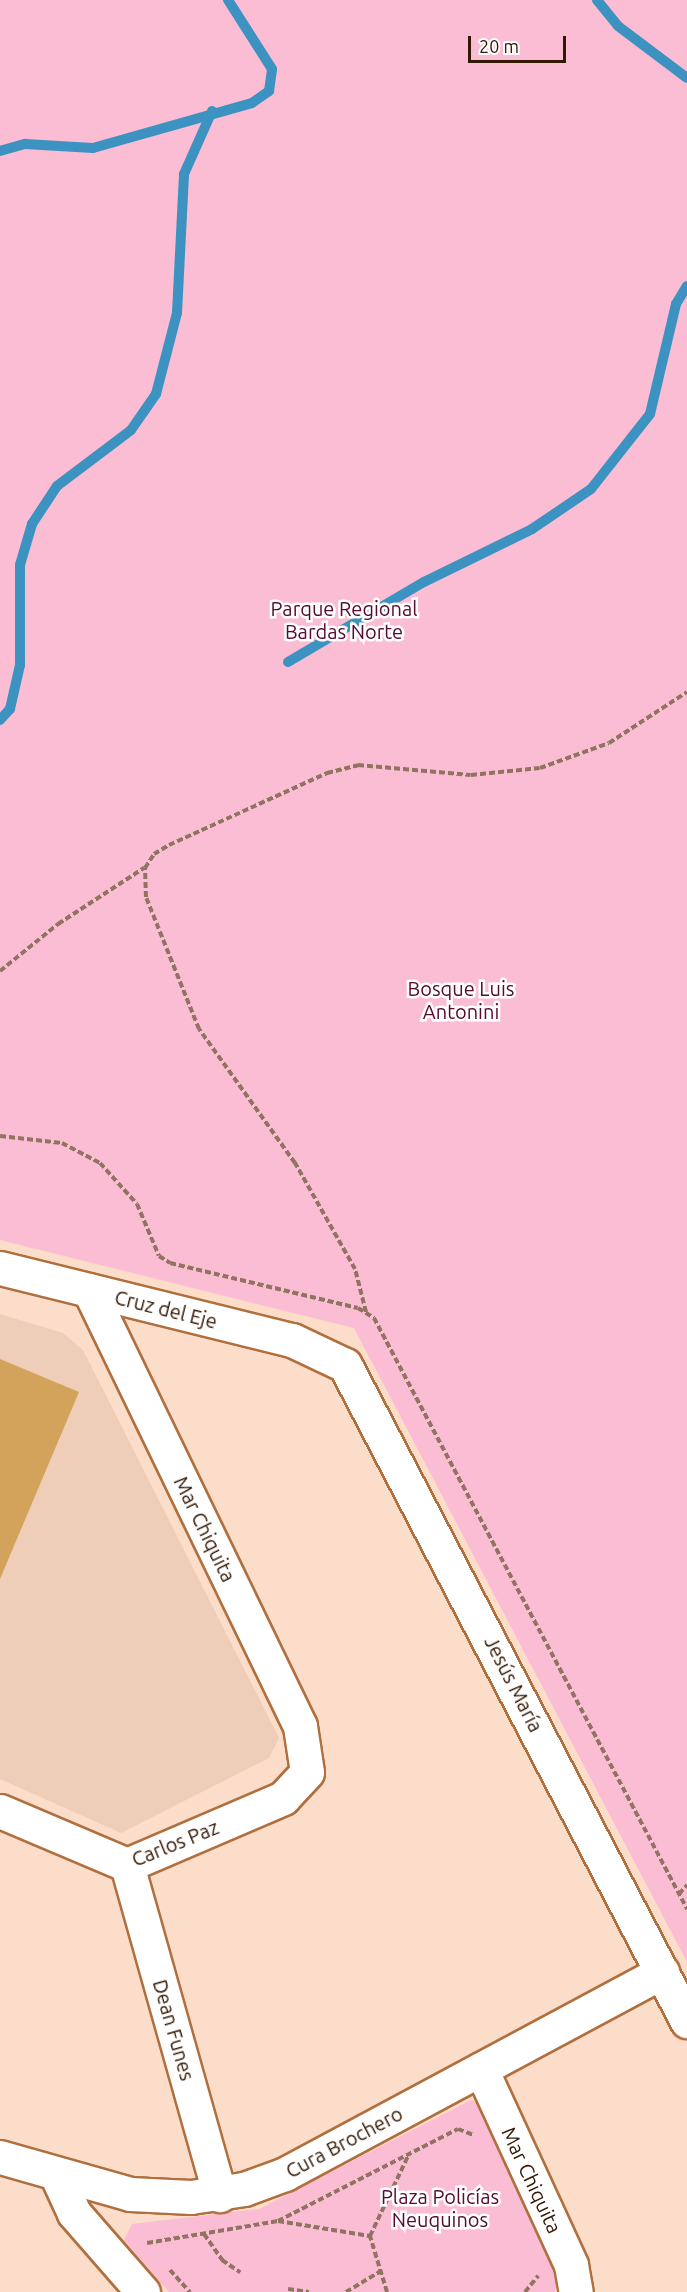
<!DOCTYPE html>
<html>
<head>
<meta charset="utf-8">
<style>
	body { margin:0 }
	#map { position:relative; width:687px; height:2292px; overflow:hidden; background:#fbddca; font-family:Ubuntu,sans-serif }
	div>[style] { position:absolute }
	.built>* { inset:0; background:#eeceb8 }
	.green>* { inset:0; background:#fbbdd3 }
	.stream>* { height:10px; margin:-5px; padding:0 5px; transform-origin:5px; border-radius:5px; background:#3c92c0 }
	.building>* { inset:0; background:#d3a35c }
	.path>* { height:4px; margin-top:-2px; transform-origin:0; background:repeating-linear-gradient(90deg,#907360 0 6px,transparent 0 9px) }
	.roads { filter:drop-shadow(2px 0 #b16f3e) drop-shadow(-2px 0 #b16f3e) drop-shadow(0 2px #b16f3e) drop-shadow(0 -2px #b16f3e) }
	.minor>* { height:33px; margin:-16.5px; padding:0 16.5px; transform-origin:16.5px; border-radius:16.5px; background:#fff }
	.secondary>* { height:33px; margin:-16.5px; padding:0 16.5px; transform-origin:16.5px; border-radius:16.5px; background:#fff }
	span { translate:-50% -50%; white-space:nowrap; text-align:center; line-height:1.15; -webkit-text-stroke:5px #fff; paint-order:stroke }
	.park-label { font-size:20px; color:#550b30 }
	.street-label { font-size:20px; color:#331804 }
	.scale { position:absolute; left:468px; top:36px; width:98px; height:27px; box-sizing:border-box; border:3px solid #331804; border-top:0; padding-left:8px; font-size:18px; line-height:21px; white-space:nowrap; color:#331804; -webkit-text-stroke:4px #fff; paint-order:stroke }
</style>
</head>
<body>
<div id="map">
	<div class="built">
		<div style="clip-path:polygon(0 1314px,63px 1333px,83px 1350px,279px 1738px,269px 1758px,121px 1833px,0 1779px)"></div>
	</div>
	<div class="green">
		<div style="clip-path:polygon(0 0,687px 0,687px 1962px,354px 1328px,0 1240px)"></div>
		<div style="clip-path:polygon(471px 2100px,480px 2104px,559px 2268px,555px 2292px,169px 2292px,124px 2240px,132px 2224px,259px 2209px)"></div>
	</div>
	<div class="stream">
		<div style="left:597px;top:0;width:33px;rotate:51deg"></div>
		<div style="left:618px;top:26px;width:86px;rotate:37deg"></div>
		<div style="left:0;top:151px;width:26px;rotate:-16deg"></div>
		<div style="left:25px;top:144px;width:68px;rotate:3.4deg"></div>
		<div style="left:93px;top:148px;width:165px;rotate:-15.8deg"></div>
		<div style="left:252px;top:103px;width:21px;rotate:-35deg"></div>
		<div style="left:269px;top:91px;width:22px;rotate:-82deg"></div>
		<div style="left:272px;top:69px;width:82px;rotate:-122.5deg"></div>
		<div style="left:288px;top:662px;width:158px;rotate:-30.5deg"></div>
		<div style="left:424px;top:582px;width:120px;rotate:-26.1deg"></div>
		<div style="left:532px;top:529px;width:71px;rotate:-34.1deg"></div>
		<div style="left:591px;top:489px;width:95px;rotate:-51.8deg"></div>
		<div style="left:650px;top:414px;width:113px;rotate:-76.7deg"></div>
		<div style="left:676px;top:304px;width:21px;rotate:-59deg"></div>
		<div style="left:0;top:720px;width:15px;rotate:-48deg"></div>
		<div style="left:10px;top:709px;width:45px;rotate:-77.2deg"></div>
		<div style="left:20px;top:665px;width:100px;rotate:-90deg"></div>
		<div style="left:20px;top:565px;width:43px;rotate:-73.7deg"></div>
		<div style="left:32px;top:524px;width:45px;rotate:-56.7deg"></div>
		<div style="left:57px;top:486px;width:93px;rotate:-37.1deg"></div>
		<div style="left:131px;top:430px;width:44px;rotate:-55.2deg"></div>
		<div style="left:156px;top:394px;width:84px;rotate:-75.5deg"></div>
		<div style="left:177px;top:313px;width:139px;rotate:-87.1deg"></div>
		<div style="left:184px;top:174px;width:69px;rotate:-66deg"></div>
	</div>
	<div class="building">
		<div style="clip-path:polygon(0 1359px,79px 1392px,0 1579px)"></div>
	</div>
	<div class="path">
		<div style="left:0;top:971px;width:75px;rotate:-39deg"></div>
		<div style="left:58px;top:924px;width:103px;rotate:-33.1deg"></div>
		<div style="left:0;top:1136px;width:62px;rotate:6.4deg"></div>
		<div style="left:62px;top:1143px;width:43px;rotate:27.8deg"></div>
		<div style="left:100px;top:1163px;width:55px;rotate:47.9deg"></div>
		<div style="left:137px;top:1204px;width:56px;rotate:67.1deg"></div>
		<div style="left:159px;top:1256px;width:13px;rotate:32deg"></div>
		<div style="left:170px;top:1263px;width:193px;rotate:13.5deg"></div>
		<div style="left:358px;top:1308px;width:19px;rotate:32deg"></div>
		<div style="left:374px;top:1318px;width:669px;rotate:62.09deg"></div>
		<div style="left:366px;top:1312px;width:44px;rotate:-104.3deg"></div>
		<div style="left:355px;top:1269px;width:122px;rotate:-119.5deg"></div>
		<div style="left:295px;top:1163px;width:165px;rotate:-125.6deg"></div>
		<div style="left:199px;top:1029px;width:142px;rotate:-111.9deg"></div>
		<div style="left:146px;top:897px;width:29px;rotate:-92deg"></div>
		<div style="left:145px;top:868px;width:17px;rotate:-57deg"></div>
		<div style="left:154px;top:854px;width:17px;rotate:-31deg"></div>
		<div style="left:169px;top:845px;width:174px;rotate:-24.5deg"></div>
		<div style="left:327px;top:773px;width:32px;rotate:-14deg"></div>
		<div style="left:358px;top:765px;width:113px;rotate:5.1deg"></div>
		<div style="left:471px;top:775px;width:69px;rotate:-5.8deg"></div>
		<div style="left:540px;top:768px;width:73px;rotate:-19.9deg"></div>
		<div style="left:609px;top:743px;width:93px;rotate:-33.2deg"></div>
		<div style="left:679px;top:1894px;width:12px;rotate:-48deg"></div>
		<div style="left:278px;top:2221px;width:93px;rotate:9.3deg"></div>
		<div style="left:204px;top:2234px;width:32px;rotate:55deg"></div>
		<div style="left:222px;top:2260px;width:22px;rotate:34deg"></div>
		<div style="left:147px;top:2243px;width:133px;rotate:-9.5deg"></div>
		<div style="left:278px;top:2221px;width:202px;rotate:-27.1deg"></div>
		<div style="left:458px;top:2129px;width:17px;rotate:21deg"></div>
		<div style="left:170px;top:2270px;width:30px;rotate:48deg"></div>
		<div style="left:288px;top:2289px;width:21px;rotate:8deg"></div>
		<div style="left:346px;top:2292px;width:41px;rotate:-31deg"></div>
		<div style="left:387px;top:2292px;width:59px;rotate:-106.9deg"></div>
		<div style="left:370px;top:2236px;width:91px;rotate:-64.6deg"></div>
		<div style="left:525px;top:2292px;width:21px;rotate:-51deg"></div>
	</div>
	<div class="roads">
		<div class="minor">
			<div style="left:0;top:1811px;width:138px;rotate:23deg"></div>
			<div style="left:127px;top:1865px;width:170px;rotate:-23.2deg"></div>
			<div style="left:283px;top:1798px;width:35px;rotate:-47deg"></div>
			<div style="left:307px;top:1772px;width:47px;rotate:-98.7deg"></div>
			<div style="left:300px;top:1726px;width:484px;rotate:-115.8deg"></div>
			<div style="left:127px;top:1865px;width:343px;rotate:74.3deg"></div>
			<div style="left:481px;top:2069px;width:216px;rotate:65.3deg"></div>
			<div style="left:571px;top:2265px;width:27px;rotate:80deg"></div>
			<div style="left:0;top:2157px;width:135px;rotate:15.9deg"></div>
			<div style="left:130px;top:2194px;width:61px;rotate:2.8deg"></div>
			<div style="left:191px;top:2197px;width:54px;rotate:-8.6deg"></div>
			<div style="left:244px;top:2189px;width:44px;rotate:-20.1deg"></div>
			<div style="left:285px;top:2174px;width:428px;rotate:-28.2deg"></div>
			<div style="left:56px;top:2174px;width:43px;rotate:65.2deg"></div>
			<div style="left:74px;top:2213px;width:105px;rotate:48.9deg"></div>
		</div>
		<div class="secondary">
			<div style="left:0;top:1268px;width:301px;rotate:13.9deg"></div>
			<div style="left:292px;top:1340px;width:59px;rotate:25.3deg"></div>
			<div style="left:345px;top:1365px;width:740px;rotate:62.47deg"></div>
		</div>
	</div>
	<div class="park-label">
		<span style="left:344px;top:620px">Parque Regional<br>Bardas Norte</span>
		<span style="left:461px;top:1000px">Bosque Luis<br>Antonini</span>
		<span style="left:440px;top:2208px">Plaza Policías<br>Neuquinos</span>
	</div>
	<div class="street-label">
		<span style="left:166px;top:1309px;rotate:14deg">Cruz del Eje</span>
		<span style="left:205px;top:1529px;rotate:64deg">Mar Chiquita</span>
		<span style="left:514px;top:1684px;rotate:63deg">Jesús María</span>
		<span style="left:175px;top:1843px;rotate:-22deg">Carlos Paz</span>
		<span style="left:174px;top:2030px;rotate:74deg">Dean Funes</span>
		<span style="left:344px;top:2142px;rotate:-28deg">Cura Brochero</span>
		<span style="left:532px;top:2180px;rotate:65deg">Mar Chiquita</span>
	</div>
	<div class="scale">20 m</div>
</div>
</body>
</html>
